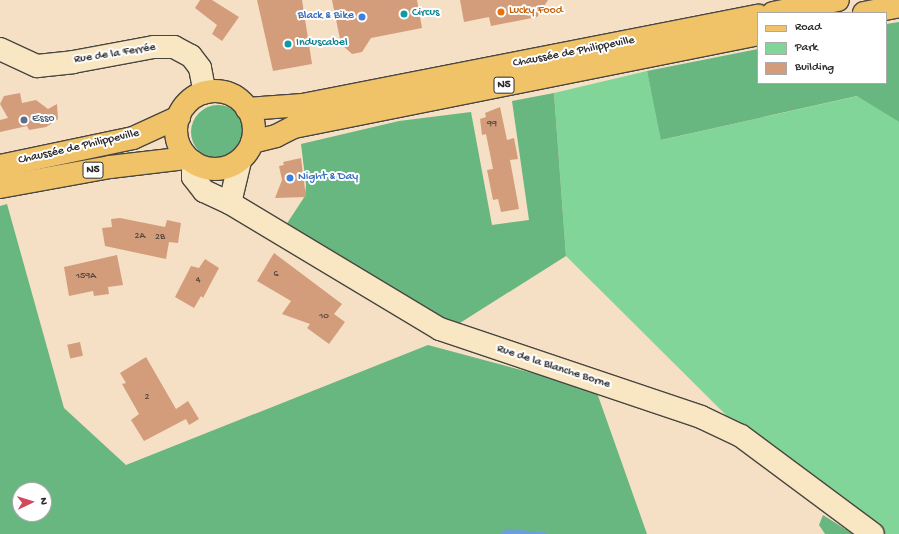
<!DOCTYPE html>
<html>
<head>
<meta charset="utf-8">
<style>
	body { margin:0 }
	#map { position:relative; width:899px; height:534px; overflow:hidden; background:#f5e0c5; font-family:"Gochi Hand",sans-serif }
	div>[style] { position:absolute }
	.green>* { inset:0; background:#81d598 }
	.forest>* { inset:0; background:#68b680 }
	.round { border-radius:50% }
	.stream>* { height:4.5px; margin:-2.25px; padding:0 2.25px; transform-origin:2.25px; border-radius:2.25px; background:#6c9ed7 }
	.building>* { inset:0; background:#d39d7b; transform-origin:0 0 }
	.roads { filter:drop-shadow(1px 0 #494642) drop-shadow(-1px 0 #494642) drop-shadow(0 1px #494642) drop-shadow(0 -1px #494642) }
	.secondary>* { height:22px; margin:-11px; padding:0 11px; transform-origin:11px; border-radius:11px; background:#f9e7c3 }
	.primary>* { height:22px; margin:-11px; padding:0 11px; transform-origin:11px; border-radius:11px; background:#f0c369 }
	.primary>.ring { margin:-11px; padding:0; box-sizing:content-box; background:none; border:22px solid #f0c369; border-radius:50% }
	.highway>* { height:22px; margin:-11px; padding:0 11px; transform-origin:11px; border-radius:11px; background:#f0c369 }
	.dots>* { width:11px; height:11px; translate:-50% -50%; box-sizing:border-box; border:2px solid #fff; border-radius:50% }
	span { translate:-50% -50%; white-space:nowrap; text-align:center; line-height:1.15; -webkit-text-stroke:4px #fff; paint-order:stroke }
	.number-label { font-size:10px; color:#55483f }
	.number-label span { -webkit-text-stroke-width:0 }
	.shield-label span { padding:1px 3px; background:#fff; border:1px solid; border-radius:3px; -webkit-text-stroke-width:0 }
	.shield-label { font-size:11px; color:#2b2b2b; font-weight:700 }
	.food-label { font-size:12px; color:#c56008 }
	.left { translate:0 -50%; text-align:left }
	.culture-label { font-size:12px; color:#0d838f }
	.shop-label { font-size:12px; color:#366cbe }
	.right { translate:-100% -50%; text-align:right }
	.street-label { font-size:12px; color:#2b2b2b }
	.service-label { font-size:12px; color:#4e5e75 }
	.legend { position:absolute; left:757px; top:12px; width:130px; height:72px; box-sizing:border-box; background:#fff; border:1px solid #aaa; margin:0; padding:5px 7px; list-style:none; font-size:12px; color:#2b2b2b }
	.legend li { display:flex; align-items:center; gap:8px; height:20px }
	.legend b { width:20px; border:1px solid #aaa }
	.north { position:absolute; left:12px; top:482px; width:40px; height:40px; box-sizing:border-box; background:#fff; border:1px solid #aaa; border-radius:50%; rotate:86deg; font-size:11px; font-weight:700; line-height:16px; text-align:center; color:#2b2b2b }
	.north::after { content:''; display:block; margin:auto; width:14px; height:18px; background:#d1495b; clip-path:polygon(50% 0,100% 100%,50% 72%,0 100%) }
</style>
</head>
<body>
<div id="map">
	<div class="green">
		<div style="clip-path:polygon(647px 71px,662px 140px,858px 96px,899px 122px,899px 534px,881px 534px,729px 418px,566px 256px,554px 93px)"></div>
	</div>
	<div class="forest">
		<div style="clip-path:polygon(899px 22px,899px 122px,857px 96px,661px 140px,647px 71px,758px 49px,758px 83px,886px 83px,886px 24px)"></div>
		<div style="clip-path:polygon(554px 93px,566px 256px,452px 328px,284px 228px,305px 196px,306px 185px,301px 144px,399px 121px,471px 112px,492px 225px,529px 220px,512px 101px)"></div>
		<div class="round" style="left:191px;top:105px;width:54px;height:54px"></div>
		<div style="clip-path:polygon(evenodd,7px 204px,64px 408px,126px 465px,428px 345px,596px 390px,647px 534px,0 534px,0 206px,7px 204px,20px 490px,44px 490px,44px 514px,20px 514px,20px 490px)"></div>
		<div style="clip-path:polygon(823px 515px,853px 534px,825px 534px,819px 525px)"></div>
	</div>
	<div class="stream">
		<div style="left:502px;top:534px;width:6px;rotate:-31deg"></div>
		<div style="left:507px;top:531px;width:37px;rotate:5deg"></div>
	</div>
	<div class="building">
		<div style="clip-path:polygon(200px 0,212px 0,239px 17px,222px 41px,212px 34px,217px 25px,195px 8px)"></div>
		<div style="clip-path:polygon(257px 0,302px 0,312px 64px,273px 71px)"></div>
		<div style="clip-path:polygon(332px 0,417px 0,422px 28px,371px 38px,362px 52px,352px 54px,341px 44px)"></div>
		<div style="clip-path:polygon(460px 0,548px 0,537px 17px,491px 26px,489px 17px,464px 22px)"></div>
		<div style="clip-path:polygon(20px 93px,22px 103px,36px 100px,48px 109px,57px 104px,58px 119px,46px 127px,29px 130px,27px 126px,0 132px,0 120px,8px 118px,0 104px,4px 96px)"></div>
		<div style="clip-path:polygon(500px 107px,507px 140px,514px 138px,518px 159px,510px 160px,519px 209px,501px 212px,498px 199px,493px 200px,487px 170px,493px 169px,486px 134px,482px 135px,480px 119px,486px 117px,485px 113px)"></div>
		<div style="clip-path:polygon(301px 158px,306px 197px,275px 198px,282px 180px,279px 166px,284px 165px,283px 162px)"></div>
		<div style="clip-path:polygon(120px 218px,165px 227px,167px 220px,181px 223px,178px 243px,169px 242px,166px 259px,105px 246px,102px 228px,112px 227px,111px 219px)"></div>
		<div style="clip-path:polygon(274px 253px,342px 304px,334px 314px,345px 322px,329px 344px,307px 328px,310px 324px,282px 314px,291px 301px,257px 281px)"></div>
		<div style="clip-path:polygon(117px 255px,123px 285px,108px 287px,109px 294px,94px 296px,93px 291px,69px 296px,64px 267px)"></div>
		<div style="clip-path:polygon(205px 259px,219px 268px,203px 298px,201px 296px,194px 308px,175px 297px,191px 266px,199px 268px)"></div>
		<div style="left:80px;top:342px;width:14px;height:13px;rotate:78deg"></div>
		<div style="clip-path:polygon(146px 357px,176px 409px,188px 401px,199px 419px,189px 425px,186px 419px,144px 441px,131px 420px,139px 414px,122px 384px,126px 383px,120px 373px)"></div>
	</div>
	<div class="roads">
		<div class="secondary">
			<div style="left:0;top:49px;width:41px;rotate:24.7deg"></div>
			<div style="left:37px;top:66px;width:36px;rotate:-6deg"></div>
			<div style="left:73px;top:62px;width:82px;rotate:-10.5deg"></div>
			<div style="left:154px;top:47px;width:20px"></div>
			<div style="left:174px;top:47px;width:19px;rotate:28deg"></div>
			<div style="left:191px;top:56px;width:15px;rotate:53deg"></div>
			<div style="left:200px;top:68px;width:25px;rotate:79deg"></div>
			<div style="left:193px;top:162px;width:15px;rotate:90deg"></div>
			<div style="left:193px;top:177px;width:18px;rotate:52deg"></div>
			<div style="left:204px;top:191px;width:29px;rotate:25deg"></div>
			<div style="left:230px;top:203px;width:245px;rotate:31deg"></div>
			<div style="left:440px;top:329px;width:275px;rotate:18.6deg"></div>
			<div style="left:701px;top:417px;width:44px;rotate:25.4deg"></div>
			<div style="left:741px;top:436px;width:164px;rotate:36.6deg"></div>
			<div style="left:230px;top:203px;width:43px;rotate:-76.6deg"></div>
		</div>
		<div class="primary">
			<div style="left:773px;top:13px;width:66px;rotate:-11.3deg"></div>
			<div style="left:864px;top:13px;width:36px;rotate:-11deg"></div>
			<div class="ring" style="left:176px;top:91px;width:56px;height:56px"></div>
			<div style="left:247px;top:109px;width:56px;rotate:-4.1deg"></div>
			<div style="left:303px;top:105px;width:464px;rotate:-11.1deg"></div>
			<div style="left:252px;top:142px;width:25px;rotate:-14deg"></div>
			<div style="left:276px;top:136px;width:20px;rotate:-27deg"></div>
			<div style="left:294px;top:127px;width:473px;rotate:-11.3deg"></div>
		</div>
		<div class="highway">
			<div style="left:0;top:166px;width:136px;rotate:-11.9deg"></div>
			<div style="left:133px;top:138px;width:51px;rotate:-24.5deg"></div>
			<div style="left:0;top:187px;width:112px;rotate:-10.3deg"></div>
			<div style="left:110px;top:167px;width:78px;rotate:-6.7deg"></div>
		</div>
	</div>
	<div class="dots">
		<div style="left:501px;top:12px;background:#e8710a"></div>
		<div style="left:404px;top:14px;background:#0f9aa8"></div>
		<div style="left:362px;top:17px;background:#3f7fe0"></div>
		<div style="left:288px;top:44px;background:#0f9aa8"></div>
		<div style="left:24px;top:120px;background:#5c6f8a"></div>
		<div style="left:290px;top:178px;background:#3f7fe0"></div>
	</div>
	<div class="number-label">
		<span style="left:492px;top:125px">99</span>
		<span style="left:140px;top:237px">2A</span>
		<span style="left:160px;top:238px">2B</span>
		<span style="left:276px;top:275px">6</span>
		<span style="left:86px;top:277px">159A</span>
		<span style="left:198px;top:281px">4</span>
		<span style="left:324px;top:317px">10</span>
		<span style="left:147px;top:398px">2</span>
	</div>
	<div class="shield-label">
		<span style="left:504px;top:85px">N5</span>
		<span style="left:93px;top:170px">N5</span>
	</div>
	<div class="food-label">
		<span class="left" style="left:509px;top:12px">Lucky Food</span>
	</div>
	<div class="culture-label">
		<span class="left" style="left:412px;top:14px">Circus</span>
		<span class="left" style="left:296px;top:44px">Induscabel</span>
	</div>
	<div class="shop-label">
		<span class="right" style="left:354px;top:17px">Black &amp; Bike</span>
		<span class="left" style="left:298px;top:178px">Night &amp; Day</span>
	</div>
	<div class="street-label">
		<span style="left:574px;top:53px;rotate:-11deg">Chaussée de Philippeville</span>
		<span style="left:115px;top:55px;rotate:-9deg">Rue de la Ferrée</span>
		<span style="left:79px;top:148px;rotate:-13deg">Chaussée de Philippeville</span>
		<span style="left:553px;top:368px;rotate:18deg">Rue de la Blanche Borne</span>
	</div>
	<div class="service-label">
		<span class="left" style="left:32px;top:120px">Esso</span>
	</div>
	<ul class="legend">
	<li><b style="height:5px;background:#f0c369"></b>Road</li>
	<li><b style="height:11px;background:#81d598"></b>Park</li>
	<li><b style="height:11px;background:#d39d7b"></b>Building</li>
	</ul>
	<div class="north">N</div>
</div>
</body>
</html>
